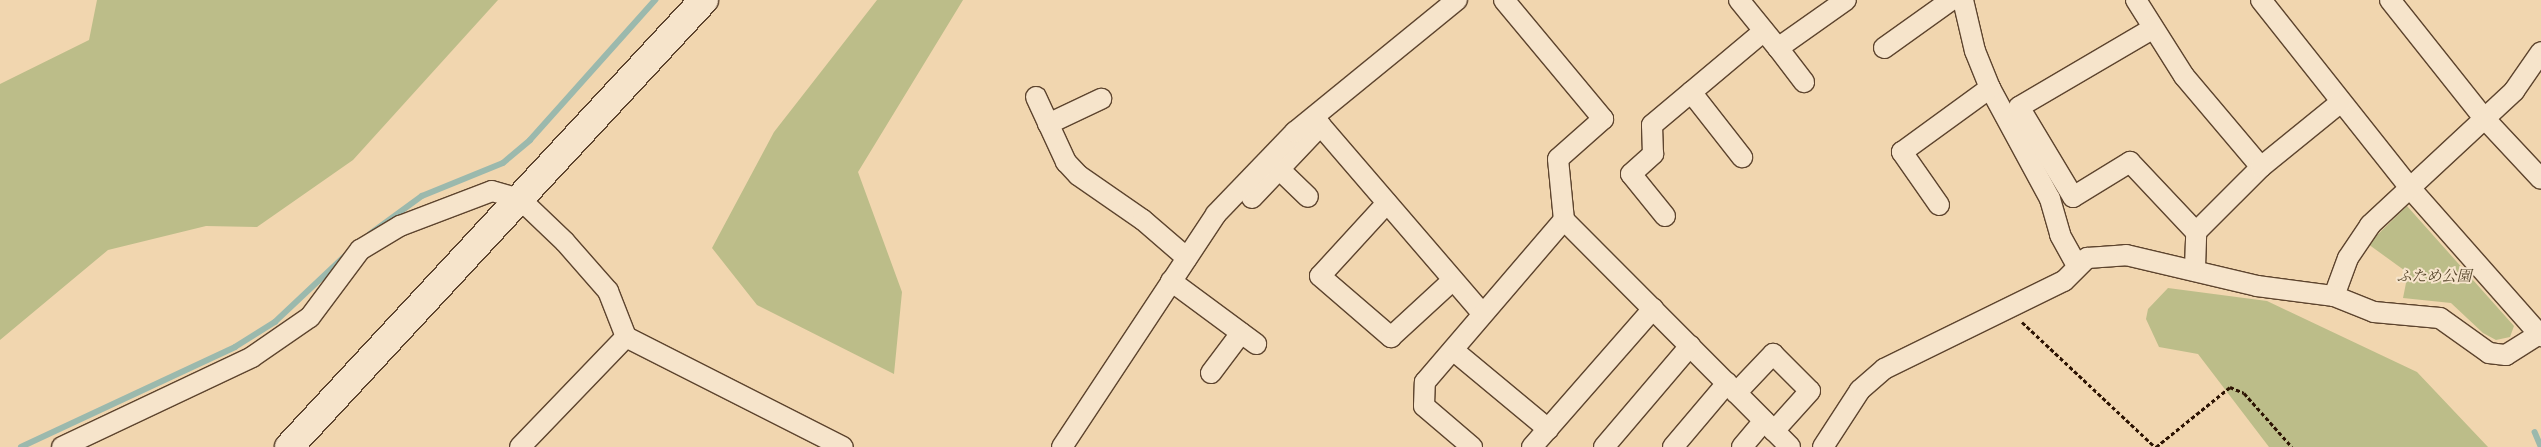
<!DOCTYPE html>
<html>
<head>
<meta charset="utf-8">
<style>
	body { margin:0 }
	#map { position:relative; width:2541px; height:447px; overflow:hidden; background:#f1d6af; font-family:"Libre Caslon Text","Noto Serif JP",serif }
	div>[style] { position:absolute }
	.green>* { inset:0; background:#bcbd89 }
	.stream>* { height:5.5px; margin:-2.75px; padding:0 2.75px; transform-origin:2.75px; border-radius:2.75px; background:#9bb9ad }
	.path>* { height:3px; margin-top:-1.5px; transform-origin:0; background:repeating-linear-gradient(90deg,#2c1303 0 4px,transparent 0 6.5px) }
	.roads { filter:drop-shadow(1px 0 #5d442e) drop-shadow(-1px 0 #5d442e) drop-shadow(0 1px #5d442e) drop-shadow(0 -1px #5d442e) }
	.street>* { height:20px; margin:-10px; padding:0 10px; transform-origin:10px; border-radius:10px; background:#f6e4cb }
	.secondary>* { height:28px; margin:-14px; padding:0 14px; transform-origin:14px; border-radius:14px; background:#f6e4cb }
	span { translate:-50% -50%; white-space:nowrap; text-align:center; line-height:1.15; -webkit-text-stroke:4px #f6e4cb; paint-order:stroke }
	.park-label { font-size:15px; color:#57462b; font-style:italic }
</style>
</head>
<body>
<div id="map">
	<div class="green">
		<div style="clip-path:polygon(97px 0,498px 0,353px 160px,257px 227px,206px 226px,108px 250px,0 340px,0 84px,89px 40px)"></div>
		<div style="clip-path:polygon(877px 0,963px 0,858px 172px,902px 292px,894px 374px,757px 305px,712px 248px,774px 132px)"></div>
		<div style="clip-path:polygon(2407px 206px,2514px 326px,2510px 337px,2496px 340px,2483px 333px,2451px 303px,2403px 298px,2408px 273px,2368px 244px)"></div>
		<div style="clip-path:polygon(2168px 288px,2267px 301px,2417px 372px,2488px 447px,2269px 447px,2198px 354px,2159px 347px,2146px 319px,2148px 309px)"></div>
	</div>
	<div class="stream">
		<div style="left:370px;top:234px;width:64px;rotate:-36.2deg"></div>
		<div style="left:422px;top:196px;width:87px;rotate:-22.2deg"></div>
		<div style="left:503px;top:163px;width:35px;rotate:-40deg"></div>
		<div style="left:530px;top:140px;width:188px;rotate:-48.2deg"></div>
		<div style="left:2535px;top:432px;width:15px;rotate:67deg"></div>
		<div style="left:21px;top:447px;width:236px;rotate:-25deg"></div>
		<div style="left:235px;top:347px;width:47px;rotate:-32deg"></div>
		<div style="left:275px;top:322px;width:95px;rotate:-43.3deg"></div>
	</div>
	<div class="path">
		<div style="left:2022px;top:322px;width:183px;rotate:43.2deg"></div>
		<div style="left:2156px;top:447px;width:95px;rotate:-39deg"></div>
		<div style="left:2230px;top:387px;width:15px;rotate:23deg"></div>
		<div style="left:2244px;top:393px;width:72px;rotate:48.4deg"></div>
	</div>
	<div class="roads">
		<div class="street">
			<div style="left:1504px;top:0;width:155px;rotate:50.2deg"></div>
			<div style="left:1603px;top:119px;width:60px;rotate:138.4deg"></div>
			<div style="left:1558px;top:159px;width:61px;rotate:84.4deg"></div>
			<div style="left:1564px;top:220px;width:320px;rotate:45.1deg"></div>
			<div style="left:1739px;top:0;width:62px;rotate:50.9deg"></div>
			<div style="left:1778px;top:48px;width:83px;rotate:-35.2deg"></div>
			<div style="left:1963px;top:0;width:52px;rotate:76.8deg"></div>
			<div style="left:1975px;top:51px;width:40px;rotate:68deg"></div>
			<div style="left:1990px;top:88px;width:126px;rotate:61.6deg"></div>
			<div style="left:2050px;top:199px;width:37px;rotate:74deg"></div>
			<div style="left:2060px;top:235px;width:35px;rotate:61deg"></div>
			<div style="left:2136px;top:0;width:90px;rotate:57.7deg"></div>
			<div style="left:2184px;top:76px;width:119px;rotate:49.8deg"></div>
			<div style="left:2261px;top:0;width:240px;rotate:51.6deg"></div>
			<div style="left:2410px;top:188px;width:198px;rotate:48.5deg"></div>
			<div style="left:2390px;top:0;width:151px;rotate:51.5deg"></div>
			<div style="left:2484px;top:118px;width:83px;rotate:46.9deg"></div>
			<div style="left:2152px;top:29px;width:154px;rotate:149.6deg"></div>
			<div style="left:2019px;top:107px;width:105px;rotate:59deg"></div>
			<div style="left:2073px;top:197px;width:67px;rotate:-31.6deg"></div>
			<div style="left:2130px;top:162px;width:96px;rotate:46.7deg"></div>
			<div style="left:1778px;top:48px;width:43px;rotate:52.6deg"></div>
			<div style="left:1884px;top:48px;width:82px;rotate:-35.6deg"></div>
			<div style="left:1691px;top:92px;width:83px;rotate:51.9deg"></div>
			<div style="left:1036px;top:97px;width:72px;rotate:65.2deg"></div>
			<div style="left:1066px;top:162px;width:18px;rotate:47deg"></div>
			<div style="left:1078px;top:175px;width:79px;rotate:34.7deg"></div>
			<div style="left:1143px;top:220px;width:58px;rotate:40.8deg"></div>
			<div style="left:1315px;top:119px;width:257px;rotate:49.3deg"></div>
			<div style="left:1048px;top:124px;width:59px;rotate:-25.3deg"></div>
			<div style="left:1279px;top:169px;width:40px;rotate:44deg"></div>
			<div style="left:1252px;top:198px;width:100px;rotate:-46.6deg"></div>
			<div style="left:1387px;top:203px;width:99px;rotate:132.5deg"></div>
			<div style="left:1320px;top:276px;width:94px;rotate:40.7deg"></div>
			<div style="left:1391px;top:337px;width:84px;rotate:-42.6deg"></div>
			<div style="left:1939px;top:205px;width:65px;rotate:-124.9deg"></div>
			<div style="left:1902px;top:152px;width:109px;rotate:-36deg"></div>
			<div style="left:1665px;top:216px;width:54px;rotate:-129deg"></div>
			<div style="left:1631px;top:174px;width:30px;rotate:-42deg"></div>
			<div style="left:1653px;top:154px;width:29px;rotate:-92deg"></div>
			<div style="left:1652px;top:125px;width:146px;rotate:-40deg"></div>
			<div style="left:2195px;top:268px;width:36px;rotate:-88deg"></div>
			<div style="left:2196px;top:232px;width:92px;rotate:-45deg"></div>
			<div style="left:2261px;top:167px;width:103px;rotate:-39.1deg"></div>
			<div style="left:1171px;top:281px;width:106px;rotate:36.5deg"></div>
			<div style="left:2334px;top:296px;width:40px;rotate:-69.8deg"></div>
			<div style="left:2348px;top:258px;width:40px;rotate:-56deg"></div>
			<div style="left:2370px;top:225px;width:197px;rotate:-42.9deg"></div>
			<div style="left:2514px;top:91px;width:47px;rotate:-55.3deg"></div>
			<div style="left:1453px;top:350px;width:124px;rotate:39.7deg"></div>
			<div style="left:1211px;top:373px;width:50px;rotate:-53.1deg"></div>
			<div style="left:1736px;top:393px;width:54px;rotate:-46.5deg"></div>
			<div style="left:1773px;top:354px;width:52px;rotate:45deg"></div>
			<div style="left:1810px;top:391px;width:54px;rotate:132deg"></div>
			<div style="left:62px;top:447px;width:210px;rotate:-25.3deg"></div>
			<div style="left:252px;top:357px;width:70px;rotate:-34.6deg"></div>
			<div style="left:310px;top:317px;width:84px;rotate:-53.3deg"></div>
			<div style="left:360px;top:250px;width:47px;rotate:-31deg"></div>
			<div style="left:400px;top:226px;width:98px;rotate:-20.8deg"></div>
			<div style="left:492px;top:191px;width:29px;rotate:16deg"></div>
			<div style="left:520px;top:199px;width:62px;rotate:43.7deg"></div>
			<div style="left:565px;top:242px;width:65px;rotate:48.7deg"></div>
			<div style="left:608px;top:291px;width:49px;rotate:68.6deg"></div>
			<div style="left:626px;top:337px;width:243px;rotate:26.9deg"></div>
			<div style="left:520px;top:447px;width:153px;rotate:-46.1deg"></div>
			<div style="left:1062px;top:447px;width:279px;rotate:-56.5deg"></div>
			<div style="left:1216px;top:214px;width:114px;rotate:-46.1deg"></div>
			<div style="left:1295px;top:132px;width:209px;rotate:-39.2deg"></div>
			<div style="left:1472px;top:447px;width:63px;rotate:-139.5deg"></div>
			<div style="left:1424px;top:406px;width:24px;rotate:-88deg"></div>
			<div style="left:1425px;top:382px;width:213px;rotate:-49.4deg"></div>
			<div style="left:1532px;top:447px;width:184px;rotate:-48.8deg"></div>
			<div style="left:1604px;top:447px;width:133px;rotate:-49.6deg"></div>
			<div style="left:1673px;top:447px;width:84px;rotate:-49.8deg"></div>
			<div style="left:1742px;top:447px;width:34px;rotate:-50deg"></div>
			<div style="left:1823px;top:447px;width:68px;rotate:-57deg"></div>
			<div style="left:1860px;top:390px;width:32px;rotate:-41deg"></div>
			<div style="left:1884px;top:369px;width:200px;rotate:-26.1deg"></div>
			<div style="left:2064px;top:281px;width:33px;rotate:-45deg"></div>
			<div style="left:2087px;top:258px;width:39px;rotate:-4deg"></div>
			<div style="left:2126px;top:255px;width:135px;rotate:13.3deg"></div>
			<div style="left:2257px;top:286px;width:78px;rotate:7.4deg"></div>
			<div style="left:2334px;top:296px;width:43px;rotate:21.8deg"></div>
			<div style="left:2374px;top:312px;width:66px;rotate:5.2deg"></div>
			<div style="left:2440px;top:318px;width:60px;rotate:35.5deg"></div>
			<div style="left:2489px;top:353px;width:17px;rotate:7deg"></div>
			<div style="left:2506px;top:355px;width:41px;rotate:-32.2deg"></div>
		</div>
		<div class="secondary">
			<div style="left:289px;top:447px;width:610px;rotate:-47.13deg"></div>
		</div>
	</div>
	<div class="park-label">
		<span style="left:2434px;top:276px">ふため公園</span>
	</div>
</div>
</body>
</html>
